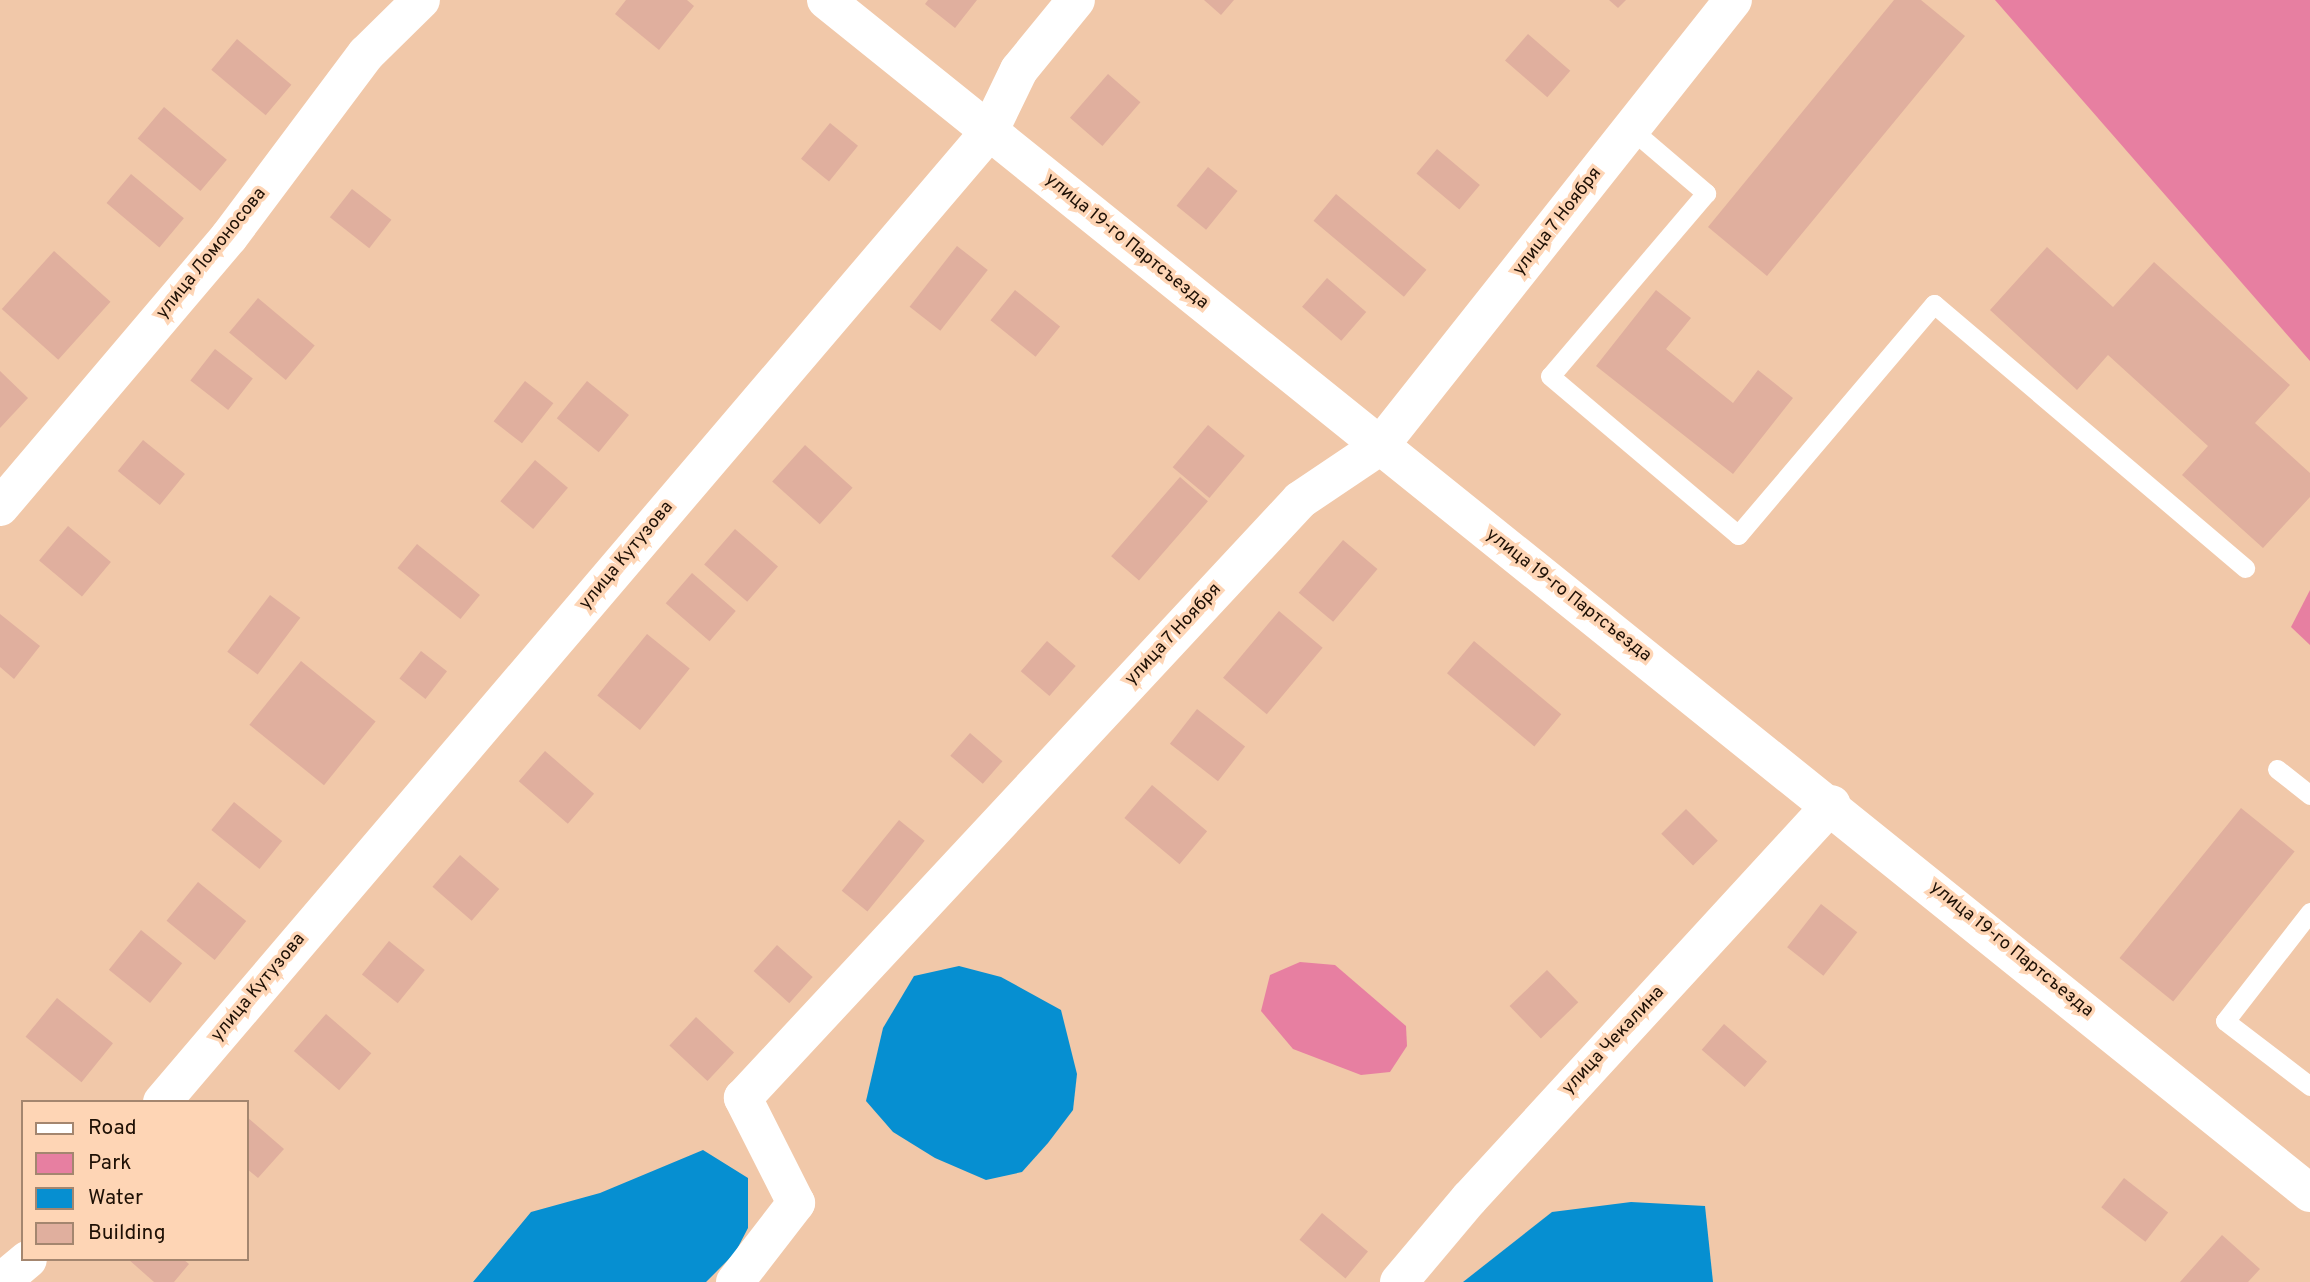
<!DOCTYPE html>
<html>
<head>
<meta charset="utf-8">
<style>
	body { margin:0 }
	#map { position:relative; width:2310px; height:1282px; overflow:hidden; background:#f1c8a9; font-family:Overpass,sans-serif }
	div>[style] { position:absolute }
	.green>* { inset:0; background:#e77fa1 }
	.water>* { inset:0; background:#068fd1 }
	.building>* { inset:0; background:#e0af9e; transform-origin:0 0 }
	.service>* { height:19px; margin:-9.5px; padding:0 9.5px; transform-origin:9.5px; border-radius:9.5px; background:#fff }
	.minor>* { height:38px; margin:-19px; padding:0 19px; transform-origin:19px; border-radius:19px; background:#fff }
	span { translate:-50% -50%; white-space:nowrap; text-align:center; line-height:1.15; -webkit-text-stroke:7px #fed5b5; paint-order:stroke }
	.street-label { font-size:18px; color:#1e1005 }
	.legend { position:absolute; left:21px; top:1100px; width:228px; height:161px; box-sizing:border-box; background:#fed5b5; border:2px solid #a4866f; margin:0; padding:9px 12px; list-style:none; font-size:21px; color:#1e1005 }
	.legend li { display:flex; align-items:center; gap:14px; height:35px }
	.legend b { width:35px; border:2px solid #a4866f }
</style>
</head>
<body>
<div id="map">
	<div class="green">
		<div style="clip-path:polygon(1995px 0,2310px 0,2310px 361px)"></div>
		<div style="clip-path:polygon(2310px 590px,2310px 645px,2291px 627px)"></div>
		<div style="clip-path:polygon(1300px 962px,1335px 965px,1406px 1026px,1407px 1046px,1390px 1072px,1361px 1075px,1293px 1049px,1261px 1011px,1270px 975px)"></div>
	</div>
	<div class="water">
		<div style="clip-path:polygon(959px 966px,1001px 977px,1061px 1010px,1077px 1074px,1073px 1110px,1048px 1143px,1022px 1172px,986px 1180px,935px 1158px,893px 1132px,866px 1101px,883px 1028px,914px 976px)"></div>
		<div style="clip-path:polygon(703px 1150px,748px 1178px,748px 1228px,735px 1253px,706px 1282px,473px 1282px,531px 1212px,600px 1193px)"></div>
		<div style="clip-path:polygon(1631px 1202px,1705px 1206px,1713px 1282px,1463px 1282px,1552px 1212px)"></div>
	</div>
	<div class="building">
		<div style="clip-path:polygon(626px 0,687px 0,694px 6px,659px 50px,615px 14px)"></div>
		<div style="clip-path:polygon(928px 0,977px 0,955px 28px,925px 4px)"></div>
		<div style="clip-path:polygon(1204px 0,1234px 0,1221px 15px)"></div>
		<div style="clip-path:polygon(1609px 0,1626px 0,1618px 8px)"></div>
		<div style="clip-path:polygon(1894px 0,1921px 0,1965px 36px,1767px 276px,1708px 227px)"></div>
		<div style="left:1528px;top:34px;width:56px;height:35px;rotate:41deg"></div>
		<div style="left:237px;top:39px;width:71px;height:40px;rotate:40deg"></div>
		<div style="left:1108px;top:74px;width:43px;height:58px;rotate:41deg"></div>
		<div style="left:164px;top:107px;width:82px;height:41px;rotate:40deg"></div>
		<div style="left:830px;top:123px;width:36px;height:46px;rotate:39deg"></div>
		<div style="left:1437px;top:149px;width:56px;height:32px;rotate:40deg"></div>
		<div style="left:1208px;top:167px;width:38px;height:50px;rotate:39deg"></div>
		<div style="left:131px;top:174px;width:69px;height:38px;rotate:40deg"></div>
		<div style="left:352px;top:189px;width:50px;height:36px;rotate:38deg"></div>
		<div style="left:1336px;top:194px;width:118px;height:35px;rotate:40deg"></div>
		<div style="left:957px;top:246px;width:39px;height:77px;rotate:38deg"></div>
		<div style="clip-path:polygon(2047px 247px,2113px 307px,2154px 262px,2290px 385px,2255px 423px,2310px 473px,2310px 497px,2263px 548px,2182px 475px,2208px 446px,2108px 355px,2077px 390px,1990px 310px)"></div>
		<div style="left:54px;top:251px;width:76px;height:78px;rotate:42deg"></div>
		<div style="left:1327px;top:278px;width:52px;height:38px;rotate:41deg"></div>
		<div style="left:1015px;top:290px;width:58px;height:39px;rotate:39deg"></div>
		<div style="clip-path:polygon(1656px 290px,1691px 318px,1666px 349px,1733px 403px,1758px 370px,1793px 398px,1733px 474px,1596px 366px)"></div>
		<div style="left:258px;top:298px;width:74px;height:45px;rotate:40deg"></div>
		<div style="left:215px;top:349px;width:48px;height:40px;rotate:38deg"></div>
		<div style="clip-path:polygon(0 371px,28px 398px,0 428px)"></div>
		<div style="left:525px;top:381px;width:36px;height:51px;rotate:38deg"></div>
		<div style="left:587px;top:381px;width:54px;height:48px;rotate:39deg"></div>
		<div style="left:1208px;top:425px;width:48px;height:55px;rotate:40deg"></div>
		<div style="left:143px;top:440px;width:54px;height:40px;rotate:39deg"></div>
		<div style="left:805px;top:445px;width:64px;height:49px;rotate:42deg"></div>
		<div style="left:535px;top:460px;width:43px;height:54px;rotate:40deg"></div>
		<div style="left:1180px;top:477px;width:37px;height:105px;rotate:41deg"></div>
		<div style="left:68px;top:526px;width:56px;height:45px;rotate:40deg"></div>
		<div style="left:735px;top:529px;width:57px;height:47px;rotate:41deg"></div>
		<div style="left:1343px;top:540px;width:45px;height:69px;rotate:40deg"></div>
		<div style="left:417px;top:544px;width:81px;height:31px;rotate:39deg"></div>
		<div style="left:692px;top:573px;width:58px;height:40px;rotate:41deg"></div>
		<div style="left:270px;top:595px;width:38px;height:71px;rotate:37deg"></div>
		<div style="left:1279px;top:611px;width:57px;height:87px;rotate:40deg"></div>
		<div style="clip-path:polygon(0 614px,40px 646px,14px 679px,0 667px)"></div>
		<div style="left:647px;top:634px;width:55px;height:79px;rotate:39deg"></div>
		<div style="left:1047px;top:641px;width:38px;height:40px;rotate:41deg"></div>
		<div style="left:1474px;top:641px;width:114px;height:42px;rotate:40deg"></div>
		<div style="left:421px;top:651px;width:33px;height:35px;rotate:38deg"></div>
		<div style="left:301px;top:661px;width:96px;height:82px;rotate:39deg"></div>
		<div style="left:1197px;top:709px;width:61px;height:44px;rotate:38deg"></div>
		<div style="left:970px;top:733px;width:43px;height:30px;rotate:41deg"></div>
		<div style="left:545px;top:751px;width:65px;height:40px;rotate:41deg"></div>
		<div style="left:1152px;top:785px;width:72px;height:43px;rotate:40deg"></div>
		<div style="left:234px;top:802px;width:62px;height:36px;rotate:39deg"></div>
		<div style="left:2241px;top:808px;width:69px;height:193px;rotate:39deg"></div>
		<div style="left:1686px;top:809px;width:45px;height:35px;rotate:45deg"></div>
		<div style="left:899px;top:820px;width:33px;height:91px;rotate:39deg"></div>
		<div style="left:460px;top:855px;width:52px;height:42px;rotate:41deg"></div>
		<div style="left:198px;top:882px;width:62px;height:50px;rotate:39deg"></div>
		<div style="left:1821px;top:904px;width:46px;height:55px;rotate:38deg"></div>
		<div style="left:141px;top:930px;width:53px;height:51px;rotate:39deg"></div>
		<div style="left:389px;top:941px;width:46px;height:43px;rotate:39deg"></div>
		<div style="left:777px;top:945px;width:48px;height:35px;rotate:42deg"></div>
		<div style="left:1547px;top:970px;width:45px;height:52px;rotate:46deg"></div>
		<div style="left:57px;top:998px;width:72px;height:50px;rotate:39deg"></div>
		<div style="left:326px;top:1014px;width:60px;height:49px;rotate:41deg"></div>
		<div style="left:696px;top:1017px;width:52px;height:39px;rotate:43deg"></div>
		<div style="left:1724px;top:1024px;width:57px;height:34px;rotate:41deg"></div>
		<div style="clip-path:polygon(247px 1117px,284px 1149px,258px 1178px,247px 1169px)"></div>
		<div style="left:2124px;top:1178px;width:56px;height:37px;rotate:38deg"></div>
		<div style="left:1322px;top:1213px;width:60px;height:35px;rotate:40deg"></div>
		<div style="clip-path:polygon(2222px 1235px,2260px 1269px,2248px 1282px,2180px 1282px)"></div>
		<div style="clip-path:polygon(128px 1259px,183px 1259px,189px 1264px,174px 1282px,154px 1282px)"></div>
	</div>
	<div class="service">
		<div style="left:1631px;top:129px;width:99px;rotate:40.5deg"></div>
		<div style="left:1706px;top:193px;width:240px;rotate:130.4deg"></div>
		<div style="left:1550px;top:376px;width:246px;rotate:40.2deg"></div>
		<div style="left:1738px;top:535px;width:303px;rotate:-49.7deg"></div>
		<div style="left:1934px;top:304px;width:408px;rotate:40.3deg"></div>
		<div style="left:2277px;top:769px;width:42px;rotate:38.2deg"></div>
		<div style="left:2310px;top:912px;width:138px;rotate:127.9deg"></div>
		<div style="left:2225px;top:1021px;width:107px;rotate:37.4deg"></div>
	</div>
	<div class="minor">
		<div style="left:826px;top:0;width:1904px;rotate:38.8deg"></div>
		<div style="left:0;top:507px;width:354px;rotate:-49.7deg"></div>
		<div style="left:229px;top:237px;width:229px;rotate:-53.2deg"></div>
		<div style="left:366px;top:54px;width:77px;rotate:-44.5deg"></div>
		<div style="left:162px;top:1102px;width:1275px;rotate:-49.55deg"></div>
		<div style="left:989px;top:132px;width:69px;rotate:-64.2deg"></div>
		<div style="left:1019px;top:70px;width:90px;rotate:-50.8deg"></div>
		<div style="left:1px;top:1282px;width:35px;rotate:-40deg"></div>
		<div style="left:735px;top:1282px;width:100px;rotate:-52.3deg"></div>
		<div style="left:796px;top:1203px;width:118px;rotate:-116.8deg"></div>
		<div style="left:743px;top:1098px;width:817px;rotate:-47.03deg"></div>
		<div style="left:1300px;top:500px;width:95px;rotate:-33.9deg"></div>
		<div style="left:1379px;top:447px;width:570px;rotate:-51.62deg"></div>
		<div style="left:1399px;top:1282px;width:109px;rotate:-49.9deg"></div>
		<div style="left:1469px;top:1199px;width:536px;rotate:-47.42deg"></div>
	</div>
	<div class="street-label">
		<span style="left:1558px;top:222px;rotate:-52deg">улица 7 Ноября</span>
		<span style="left:1126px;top:242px;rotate:39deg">улица 19-го Партсъезда</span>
		<span style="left:212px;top:254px;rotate:-51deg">улица Ломоносова</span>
		<span style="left:627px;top:556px;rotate:-50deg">улица Кутузова</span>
		<span style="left:1568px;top:596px;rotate:38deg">улица 19-го Партсъезда</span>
		<span style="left:1174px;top:635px;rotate:-47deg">улица 7 Ноября</span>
		<span style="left:2011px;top:950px;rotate:39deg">улица 19-го Партсъезда</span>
		<span style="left:259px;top:988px;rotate:-50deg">улица Кутузова</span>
		<span style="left:1614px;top:1041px;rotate:-47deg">улица Чекалина</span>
	</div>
	<ul class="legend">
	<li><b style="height:9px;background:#fff"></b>Road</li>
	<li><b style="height:19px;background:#e77fa1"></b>Park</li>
	<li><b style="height:19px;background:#068fd1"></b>Water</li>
	<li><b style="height:19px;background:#e0af9e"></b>Building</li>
	</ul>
</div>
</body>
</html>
